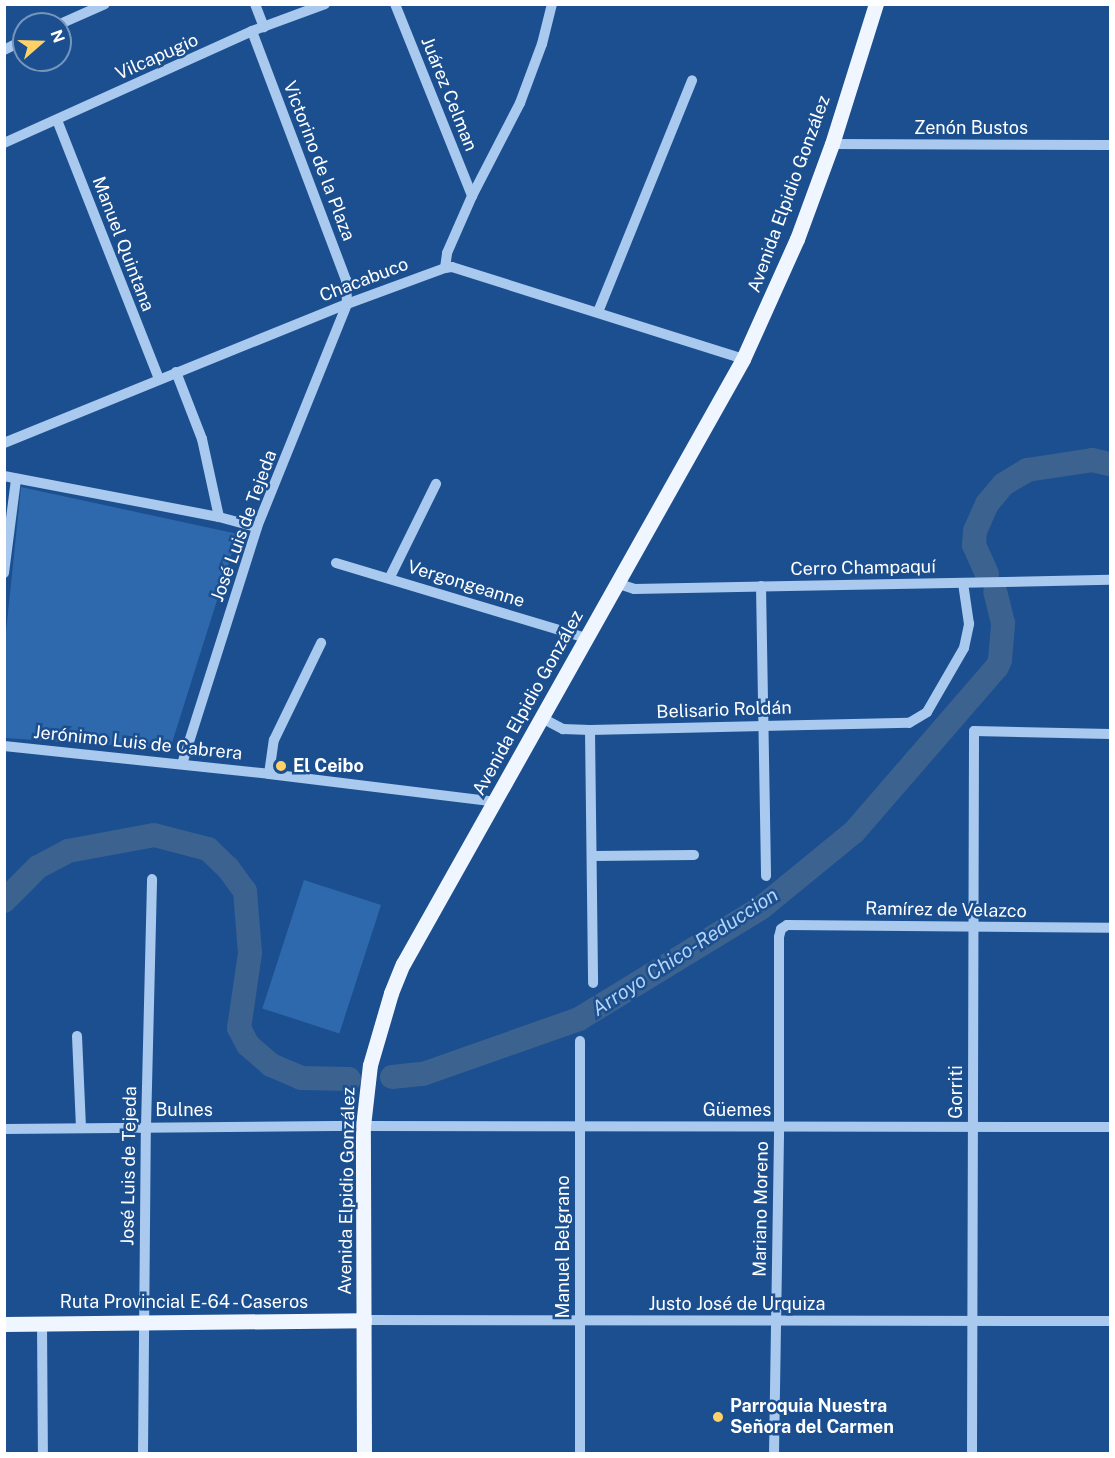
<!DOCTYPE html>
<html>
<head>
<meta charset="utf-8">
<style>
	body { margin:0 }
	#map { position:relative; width:1115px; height:1458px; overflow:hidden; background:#1b4f8f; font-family:"Public Sans",sans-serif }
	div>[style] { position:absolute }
	.green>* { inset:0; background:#2e69ad; transform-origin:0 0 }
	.river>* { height:24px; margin:-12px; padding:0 12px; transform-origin:12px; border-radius:12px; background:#3c6290 }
	.minor>* { height:10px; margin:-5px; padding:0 5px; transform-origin:5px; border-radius:5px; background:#a9c9ee }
	.major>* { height:15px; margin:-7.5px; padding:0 7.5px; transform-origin:7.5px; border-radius:7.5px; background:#f0f6ff }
	.dots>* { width:16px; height:16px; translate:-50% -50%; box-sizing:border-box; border:3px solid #1b4f8f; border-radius:50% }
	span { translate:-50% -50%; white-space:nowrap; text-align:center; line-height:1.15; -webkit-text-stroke:5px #1b4f8f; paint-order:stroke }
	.street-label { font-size:18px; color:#fff }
	.poi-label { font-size:18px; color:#fff; font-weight:700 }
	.left { translate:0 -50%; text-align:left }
	.water-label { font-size:20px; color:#b5d3f5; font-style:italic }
	.frame { position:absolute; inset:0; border:6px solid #fff; pointer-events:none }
	.north { position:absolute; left:12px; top:12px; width:60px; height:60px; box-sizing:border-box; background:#1b4f8f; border:2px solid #7695bc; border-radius:50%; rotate:70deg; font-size:16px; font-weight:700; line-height:24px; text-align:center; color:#fff }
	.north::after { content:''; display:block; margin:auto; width:21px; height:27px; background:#ffd166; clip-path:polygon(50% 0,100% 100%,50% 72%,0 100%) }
</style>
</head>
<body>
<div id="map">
	<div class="green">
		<div style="clip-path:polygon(21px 487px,238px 534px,170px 749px,5px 738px,5px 642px)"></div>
		<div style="left:304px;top:880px;width:81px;height:135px;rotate:18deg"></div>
	</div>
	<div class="river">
		<div style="left:987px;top:574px;width:32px;rotate:-114deg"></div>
		<div style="left:974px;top:545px;width:14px;rotate:-86deg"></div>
		<div style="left:975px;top:531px;width:30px;rotate:-66deg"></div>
		<div style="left:987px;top:504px;width:26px;rotate:-50deg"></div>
		<div style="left:1004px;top:484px;width:27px;rotate:-31deg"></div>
		<div style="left:1027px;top:470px;width:66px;rotate:-8.7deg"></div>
		<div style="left:1092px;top:460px;width:18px;rotate:13deg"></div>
		<div style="left:4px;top:901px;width:48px;rotate:-45deg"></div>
		<div style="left:38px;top:867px;width:34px;rotate:-28deg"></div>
		<div style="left:68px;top:851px;width:87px;rotate:-10.5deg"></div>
		<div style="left:154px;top:835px;width:56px;rotate:14.5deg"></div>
		<div style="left:208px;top:849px;width:28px;rotate:44deg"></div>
		<div style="left:228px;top:868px;width:29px;rotate:54deg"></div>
		<div style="left:245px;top:891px;width:62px;rotate:85.4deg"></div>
		<div style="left:250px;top:953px;width:76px;rotate:98.3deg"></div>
		<div style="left:239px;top:1028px;width:19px;rotate:62deg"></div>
		<div style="left:248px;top:1045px;width:30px;rotate:41deg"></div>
		<div style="left:271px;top:1065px;width:33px;rotate:23deg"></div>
		<div style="left:301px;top:1078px;width:48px;rotate:1.2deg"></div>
		<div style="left:392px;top:1077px;width:31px;rotate:-6deg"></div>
		<div style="left:423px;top:1074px;width:165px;rotate:-19.4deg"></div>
		<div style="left:579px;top:1019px;width:213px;rotate:-31.4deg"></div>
		<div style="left:761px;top:908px;width:120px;rotate:-39.3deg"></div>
		<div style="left:854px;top:832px;width:218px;rotate:-49.1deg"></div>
		<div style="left:997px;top:667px;width:8px;rotate:-67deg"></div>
		<div style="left:1000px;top:660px;width:37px;rotate:-85deg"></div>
		<div style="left:1003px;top:623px;width:32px;rotate:-104deg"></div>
	</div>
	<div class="minor">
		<div style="left:255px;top:4px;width:25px;rotate:69deg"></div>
		<div style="left:395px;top:4px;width:207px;rotate:68.1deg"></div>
		<div style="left:60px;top:24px;width:49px;rotate:-24deg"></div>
		<div style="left:4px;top:50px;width:22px;rotate:-27deg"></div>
		<div style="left:57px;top:120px;width:278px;rotate:68.5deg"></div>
		<div style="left:4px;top:143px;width:272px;rotate:-24.3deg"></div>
		<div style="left:252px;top:31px;width:78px;rotate:-20.3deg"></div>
		<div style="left:832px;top:144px;width:278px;rotate:0.2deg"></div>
		<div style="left:445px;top:268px;width:15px;rotate:-82deg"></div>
		<div style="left:447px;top:253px;width:62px;rotate:-66.3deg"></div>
		<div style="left:472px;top:196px;width:105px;rotate:-62.7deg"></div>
		<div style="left:520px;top:103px;width:63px;rotate:-69.6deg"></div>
		<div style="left:542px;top:44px;width:41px;rotate:-76deg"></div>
		<div style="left:598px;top:312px;width:250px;rotate:-67.9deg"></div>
		<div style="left:176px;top:372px;width:72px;rotate:68.8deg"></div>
		<div style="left:202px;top:439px;width:80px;rotate:77.7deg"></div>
		<div style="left:4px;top:443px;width:370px;rotate:-22.1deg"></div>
		<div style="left:347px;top:304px;width:104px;rotate:-20.2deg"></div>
		<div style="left:445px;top:268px;width:7px;rotate:-8deg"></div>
		<div style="left:452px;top:267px;width:305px;rotate:17.5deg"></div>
		<div style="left:4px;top:476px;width:219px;rotate:10.8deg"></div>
		<div style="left:219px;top:517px;width:39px;rotate:15deg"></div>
		<div style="left:336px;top:563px;width:261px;rotate:16.7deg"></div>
		<div style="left:4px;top:573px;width:95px;rotate:-82.7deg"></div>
		<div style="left:390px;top:577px;width:104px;rotate:-63.7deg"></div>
		<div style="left:616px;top:583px;width:19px;rotate:18deg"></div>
		<div style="left:634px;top:589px;width:476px;rotate:-1.1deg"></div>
		<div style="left:761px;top:586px;width:290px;rotate:89deg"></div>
		<div style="left:542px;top:718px;width:24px;rotate:28deg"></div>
		<div style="left:563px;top:729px;width:27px;rotate:2deg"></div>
		<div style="left:590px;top:730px;width:319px;rotate:-1.3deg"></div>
		<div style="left:909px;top:723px;width:21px;rotate:-31deg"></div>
		<div style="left:927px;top:712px;width:74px;rotate:-60deg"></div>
		<div style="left:964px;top:648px;width:25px;rotate:-78deg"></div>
		<div style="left:969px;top:624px;width:41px;rotate:-98.3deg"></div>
		<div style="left:590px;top:730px;width:253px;rotate:89.3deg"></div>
		<div style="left:4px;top:746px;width:266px;rotate:6deg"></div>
		<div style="left:269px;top:774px;width:229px;rotate:7deg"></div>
		<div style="left:182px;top:764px;width:249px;rotate:-72.4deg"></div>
		<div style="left:257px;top:527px;width:240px;rotate:-68deg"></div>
		<div style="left:347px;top:304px;width:24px;rotate:-92deg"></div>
		<div style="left:346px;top:280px;width:266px;rotate:-110.7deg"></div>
		<div style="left:269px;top:774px;width:34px;rotate:-82deg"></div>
		<div style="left:274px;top:740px;width:108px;rotate:-64.1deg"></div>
		<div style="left:593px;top:856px;width:101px;rotate:-0.6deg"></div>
		<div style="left:77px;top:1036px;width:92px;rotate:87.5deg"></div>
		<div style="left:4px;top:1129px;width:359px;rotate:-0.5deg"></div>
		<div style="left:363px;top:1126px;width:747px;rotate:0.08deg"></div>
		<div style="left:364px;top:1320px;width:746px;rotate:0.08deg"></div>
		<div style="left:42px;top:1323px;width:131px;rotate:89.6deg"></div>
		<div style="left:143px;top:1454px;width:327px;rotate:-89.5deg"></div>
		<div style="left:146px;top:1127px;width:248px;rotate:-88.6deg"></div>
		<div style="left:580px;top:1454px;width:413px;rotate:-90deg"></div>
		<div style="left:774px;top:1454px;width:328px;rotate:-89.1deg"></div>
		<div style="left:779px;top:1126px;width:189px;rotate:-90deg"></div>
		<div style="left:779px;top:937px;width:8px;rotate:-76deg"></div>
		<div style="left:781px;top:929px;width:7px;rotate:-34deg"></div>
		<div style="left:787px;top:925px;width:323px;rotate:0.5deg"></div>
		<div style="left:972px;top:1454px;width:723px;rotate:-89.84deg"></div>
		<div style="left:974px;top:731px;width:136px;rotate:1.3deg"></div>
	</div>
	<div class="major">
		<div style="left:4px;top:1324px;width:360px;rotate:-0.6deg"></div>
		<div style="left:364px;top:1454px;width:328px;rotate:-90.2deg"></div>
		<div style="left:363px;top:1126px;width:61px;rotate:-83.5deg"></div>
		<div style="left:370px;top:1065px;width:75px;rotate:-73.7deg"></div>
		<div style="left:391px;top:993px;width:31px;rotate:-68deg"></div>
		<div style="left:403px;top:964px;width:694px;rotate:-60.66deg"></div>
		<div style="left:743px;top:359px;width:132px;rotate:-65.8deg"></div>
		<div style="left:797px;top:239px;width:101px;rotate:-69.8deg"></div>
		<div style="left:832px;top:144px;width:147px;rotate:-72.6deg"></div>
	</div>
	<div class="dots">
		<div style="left:281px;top:766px;background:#ffd166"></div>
		<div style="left:718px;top:1417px;background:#ffd166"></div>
	</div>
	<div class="street-label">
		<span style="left:157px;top:57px;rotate:-24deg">Vilcapugio</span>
		<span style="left:449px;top:94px;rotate:68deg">Juárez Celman</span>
		<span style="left:971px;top:128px">Zenón Bustos</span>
		<span style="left:319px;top:161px;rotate:69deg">Victorino de la Plaza</span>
		<span style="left:789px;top:194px;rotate:-70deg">Avenida Elpidio González</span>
		<span style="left:123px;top:244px;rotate:69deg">Manuel Quintana</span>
		<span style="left:364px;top:280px;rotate:-21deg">Chacabuco</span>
		<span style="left:244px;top:526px;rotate:-70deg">José Luis de Tejeda</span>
		<span style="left:863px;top:568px;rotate:-1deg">Cerro Champaquí</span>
		<span style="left:466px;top:584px;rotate:17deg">Vergongeanne</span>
		<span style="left:528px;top:703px;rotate:-61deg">Avenida Elpidio González</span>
		<span style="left:724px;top:710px;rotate:-2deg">Belisario Roldán</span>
		<span style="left:138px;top:743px;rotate:6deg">Jerónimo Luis de Cabrera</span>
		<span style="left:946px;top:910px;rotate:1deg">Ramírez de Velazco</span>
		<span style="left:956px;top:1092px;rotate:-90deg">Gorriti</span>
		<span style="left:184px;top:1110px">Bulnes</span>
		<span style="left:737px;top:1110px">Güemes</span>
		<span style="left:129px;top:1166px;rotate:-89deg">José Luis de Tejeda</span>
		<span style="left:347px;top:1191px;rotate:-89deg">Avenida Elpidio González</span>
		<span style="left:761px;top:1209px;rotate:-89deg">Mariano Moreno</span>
		<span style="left:563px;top:1247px;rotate:-90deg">Manuel Belgrano</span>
		<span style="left:184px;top:1302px">Ruta Provincial E-64 - Caseros</span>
		<span style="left:737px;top:1304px">Justo José de Urquiza</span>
	</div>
	<div class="poi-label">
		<span class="left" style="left:293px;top:766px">El Ceibo</span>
		<span class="left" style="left:730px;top:1417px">Parroquia Nuestra<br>Señora del Carmen</span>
	</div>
	<div class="water-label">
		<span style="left:685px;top:952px;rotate:-33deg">Arroyo Chico-Reduccion</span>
	</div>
	<div class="frame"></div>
	<div class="north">N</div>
</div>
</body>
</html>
